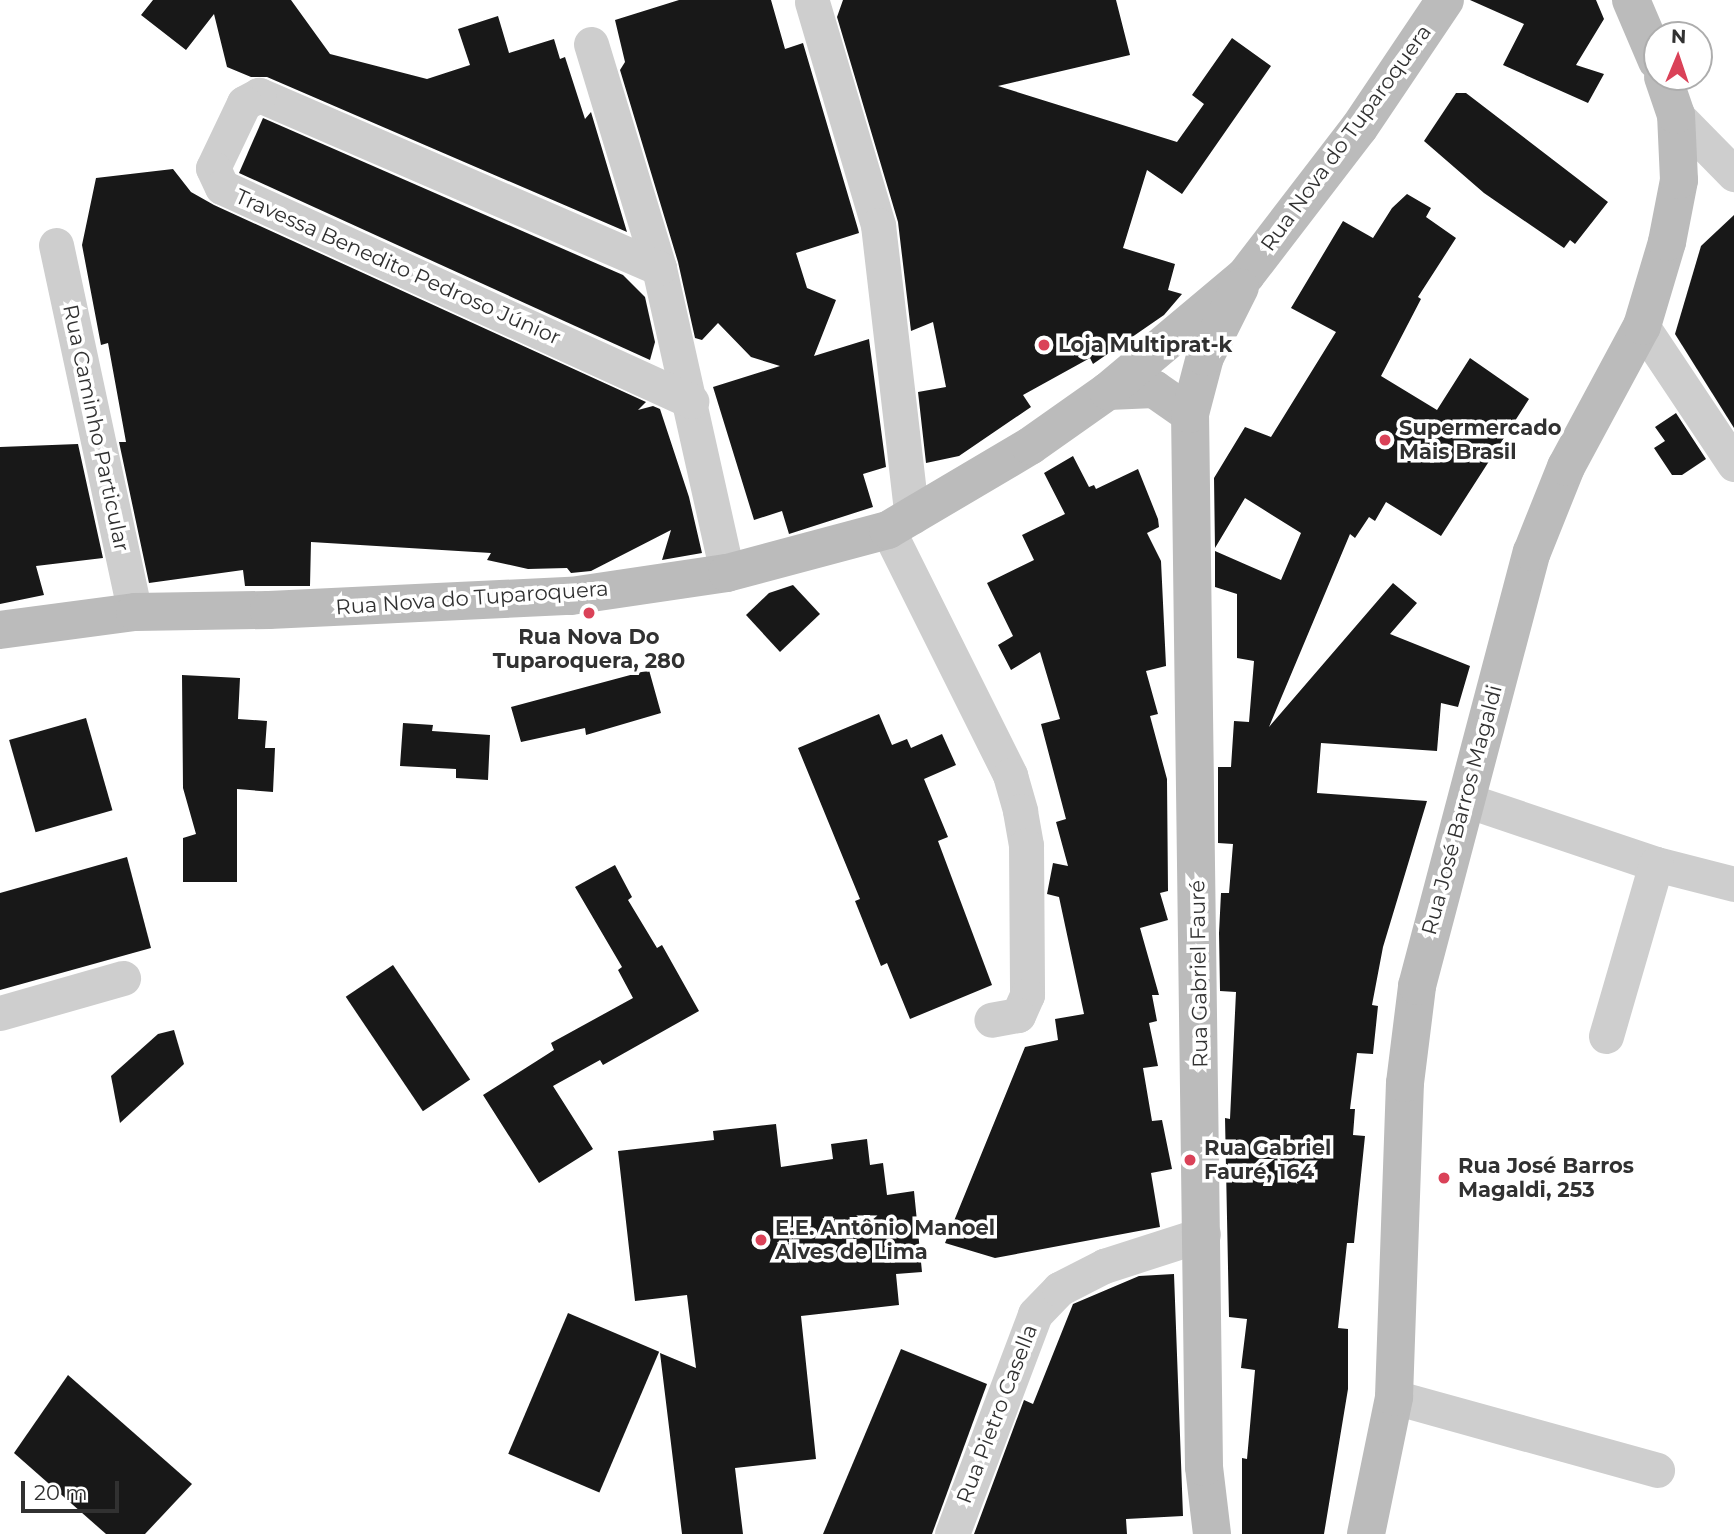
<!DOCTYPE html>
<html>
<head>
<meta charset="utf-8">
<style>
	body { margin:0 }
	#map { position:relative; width:1734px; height:1534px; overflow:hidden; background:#fff; font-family:Montserrat,sans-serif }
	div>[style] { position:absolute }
	.building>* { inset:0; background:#181818; transform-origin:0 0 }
	.street>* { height:35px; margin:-17.5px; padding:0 17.5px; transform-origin:17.5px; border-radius:17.5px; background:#cecece }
	.secondary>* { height:38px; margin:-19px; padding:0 19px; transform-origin:19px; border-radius:19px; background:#bbb }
	.dots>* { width:19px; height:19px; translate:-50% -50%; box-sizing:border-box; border:4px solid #fff; border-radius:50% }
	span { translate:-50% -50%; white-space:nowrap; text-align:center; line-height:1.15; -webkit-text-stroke:7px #fff; paint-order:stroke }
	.street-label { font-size:21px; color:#313131 }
	.poi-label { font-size:21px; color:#313131; font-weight:700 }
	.left { translate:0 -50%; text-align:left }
	.north { position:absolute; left:1643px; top:21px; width:70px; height:70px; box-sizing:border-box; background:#fff; border:2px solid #adadad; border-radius:50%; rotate:2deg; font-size:19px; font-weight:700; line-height:28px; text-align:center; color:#313131 }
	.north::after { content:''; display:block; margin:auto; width:24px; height:32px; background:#da4258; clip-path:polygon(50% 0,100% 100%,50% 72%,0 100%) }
	.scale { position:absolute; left:21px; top:1481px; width:98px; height:32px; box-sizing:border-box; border:4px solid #313131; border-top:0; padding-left:9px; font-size:21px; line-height:24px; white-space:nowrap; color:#313131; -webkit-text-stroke:5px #fff; paint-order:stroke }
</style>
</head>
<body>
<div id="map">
	<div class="building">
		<div style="clip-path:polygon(153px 0,291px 0,330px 54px,427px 79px,470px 65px,458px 29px,498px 16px,509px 53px,554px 39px,560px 59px,565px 57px,585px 119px,591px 112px,627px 232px,267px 77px,251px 77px,227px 67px,214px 14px,186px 50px,141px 15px)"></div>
		<div style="clip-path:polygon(679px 0,771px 0,785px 49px,803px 43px,858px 229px,859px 233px,796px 253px,807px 288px,836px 300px,814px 356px,869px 339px,886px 467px,863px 474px,873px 507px,789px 534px,782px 511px,754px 520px,713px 387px,780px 366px,751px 357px,718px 323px,702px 340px,695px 338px,678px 262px,620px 70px,625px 62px,615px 20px)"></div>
		<div style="clip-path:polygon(843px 0,1116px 0,1130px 55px,998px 86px,1177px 142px,1204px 104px,1192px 95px,1232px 38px,1271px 66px,1182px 194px,1147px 170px,1123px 248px,1175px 264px,1168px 290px,1182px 294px,1164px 315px,1093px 364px,1090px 358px,1023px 395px,1031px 407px,959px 456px,926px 463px,918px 392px,946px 387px,933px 322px,911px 331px,898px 222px,837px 17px)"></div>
		<div style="clip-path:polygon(1470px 0,1596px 0,1604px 19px,1576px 65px,1604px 74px,1588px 103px,1503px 65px,1524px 24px)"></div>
		<div style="clip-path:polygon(1456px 93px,1466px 93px,1608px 202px,1575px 244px,1570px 240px,1564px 248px,1484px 193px,1424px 141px)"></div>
		<div style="clip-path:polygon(263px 118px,623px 275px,645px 297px,655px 342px,650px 360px,239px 173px)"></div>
		<div style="clip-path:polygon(173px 169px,191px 192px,214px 205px,646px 402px,638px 410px,653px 406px,660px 409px,689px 497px,702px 553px,662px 560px,671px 530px,591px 571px,571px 573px,567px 568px,528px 569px,487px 560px,491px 553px,311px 542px,310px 586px,245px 586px,243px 570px,149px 583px,119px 442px,126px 442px,108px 343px,101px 345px,82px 245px,96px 178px)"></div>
		<div style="clip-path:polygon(1407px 194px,1431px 208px,1426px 217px,1456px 238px,1418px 297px,1421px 299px,1381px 376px,1437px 410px,1470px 358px,1529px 399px,1441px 536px,1386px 502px,1375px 521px,1369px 517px,1355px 538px,1350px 534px,1269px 727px,1393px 583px,1417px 603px,1390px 634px,1470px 666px,1458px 707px,1441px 703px,1437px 751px,1321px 743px,1317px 793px,1427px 801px,1383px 947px,1372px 1005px,1378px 1006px,1373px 1054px,1357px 1053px,1350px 1109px,1355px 1109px,1353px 1135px,1365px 1136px,1354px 1243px,1347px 1243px,1338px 1328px,1348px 1329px,1348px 1389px,1324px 1534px,1242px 1534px,1242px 1458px,1247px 1459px,1255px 1370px,1241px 1368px,1247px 1319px,1229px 1317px,1225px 1118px,1230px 1119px,1236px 992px,1220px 991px,1219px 933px,1221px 893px,1229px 893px,1233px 844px,1218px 843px,1218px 767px,1231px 767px,1234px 721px,1249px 722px,1254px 661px,1237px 658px,1237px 594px,1215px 587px,1215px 551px,1281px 580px,1301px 533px,1245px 498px,1215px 548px,1214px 478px,1245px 427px,1271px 437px,1336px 332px,1291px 308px,1343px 221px,1373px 238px,1392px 208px)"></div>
		<div style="clip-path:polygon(1734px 215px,1734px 428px,1675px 334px,1701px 246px)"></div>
		<div style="clip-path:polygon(1676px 413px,1706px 459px,1682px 475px,1672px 475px,1654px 448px,1665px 441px,1655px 427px)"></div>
		<div style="clip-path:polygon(78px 444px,103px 558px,36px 566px,44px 595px,0 604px,0 447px)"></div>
		<div style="clip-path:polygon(1073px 456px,1089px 487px,1094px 485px,1096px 489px,1138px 469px,1158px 519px,1159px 527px,1147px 533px,1161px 561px,1166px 666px,1146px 671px,1158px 714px,1150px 716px,1167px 779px,1168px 891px,1160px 893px,1168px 920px,1140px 928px,1159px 995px,1152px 995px,1157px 1021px,1149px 1023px,1158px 1066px,1143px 1068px,1152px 1121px,1162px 1120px,1172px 1169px,1151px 1173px,1160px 1227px,995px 1258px,945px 1243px,1025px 1047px,1058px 1040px,1055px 1019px,1084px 1014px,1059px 897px,1047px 894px,1053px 863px,1068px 866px,1056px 822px,1066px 819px,1041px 724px,1060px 719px,1040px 652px,1011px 670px,998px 645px,1013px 636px,987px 583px,1034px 560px,1022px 535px,1065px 514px,1044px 473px)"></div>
		<div style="clip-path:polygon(793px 585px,820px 614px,780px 652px,746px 615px,769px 593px)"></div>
		<div style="clip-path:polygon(649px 670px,661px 713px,586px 735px,585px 728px,521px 742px,511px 707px)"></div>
		<div style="clip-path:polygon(182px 675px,240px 678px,238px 719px,267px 721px,265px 748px,275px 748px,273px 792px,237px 789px,237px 882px,183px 882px,183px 838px,196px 834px,183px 788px)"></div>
		<div style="clip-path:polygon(879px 714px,892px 745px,907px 739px,911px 748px,942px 734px,956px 765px,924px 779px,948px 837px,938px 841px,992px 985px,910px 1019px,887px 963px,881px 966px,855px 901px,860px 899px,798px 748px)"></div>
		<div style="left:86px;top:718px;width:96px;height:80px;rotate:74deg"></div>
		<div style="clip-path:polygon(403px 723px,433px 725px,432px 731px,490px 735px,488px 780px,456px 778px,456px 769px,400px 766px)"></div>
		<div style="clip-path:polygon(127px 857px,151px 948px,0 990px,0 893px)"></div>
		<div style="clip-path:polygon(615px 865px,632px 897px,628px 900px,657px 948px,662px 945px,699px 1011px,603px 1065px,600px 1060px,553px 1086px,593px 1149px,539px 1183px,483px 1095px,554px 1050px,551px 1043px,633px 998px,618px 970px,622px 967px,575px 887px)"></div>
		<div style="left:393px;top:965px;width:138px;height:57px;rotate:56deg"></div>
		<div style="clip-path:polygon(174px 1030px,184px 1064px,120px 1123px,111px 1076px,158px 1034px)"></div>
		<div style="clip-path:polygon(776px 1124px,781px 1167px,833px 1159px,831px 1144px,867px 1139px,870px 1165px,883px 1163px,887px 1195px,914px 1191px,922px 1272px,896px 1274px,899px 1305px,801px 1316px,816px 1459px,735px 1468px,743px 1534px,682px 1534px,660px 1353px,696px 1368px,687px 1295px,635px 1301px,618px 1151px,714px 1140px,713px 1131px)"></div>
		<div style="clip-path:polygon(1174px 1274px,1183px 1516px,1126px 1519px,1127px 1534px,974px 1534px,1024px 1400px,1033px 1404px,1073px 1304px,1139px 1276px)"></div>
		<div style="left:568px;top:1313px;width:99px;height:153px;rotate:23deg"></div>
		<div style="clip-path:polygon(901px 1349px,987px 1384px,932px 1534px,823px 1534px)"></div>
		<div style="clip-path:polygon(68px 1375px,192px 1484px,145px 1534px,106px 1534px,14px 1453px)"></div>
	</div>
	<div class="street">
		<div style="left:812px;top:2px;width:233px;rotate:73.5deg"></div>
		<div style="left:878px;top:225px;width:294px;rotate:83.4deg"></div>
		<div style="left:591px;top:44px;width:234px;rotate:73.1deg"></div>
		<div style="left:659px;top:268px;width:312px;rotate:77.4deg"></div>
		<div style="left:1676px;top:115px;width:83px;rotate:45.5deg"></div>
		<div style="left:56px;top:245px;width:375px;rotate:77.9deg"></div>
		<div style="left:659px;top:268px;width:436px;rotate:-156.6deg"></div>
		<div style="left:259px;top:95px;width:17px;rotate:152deg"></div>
		<div style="left:244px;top:103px;width:72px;rotate:115.5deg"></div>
		<div style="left:213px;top:168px;width:21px;rotate:65deg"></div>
		<div style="left:222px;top:187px;width:516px;rotate:24.53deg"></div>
		<div style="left:1642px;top:326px;width:166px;rotate:56.3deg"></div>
		<div style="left:888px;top:530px;width:274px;rotate:63.5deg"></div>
		<div style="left:1010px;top:775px;width:37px;rotate:74deg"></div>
		<div style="left:1020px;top:811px;width:35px;rotate:80deg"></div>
		<div style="left:1026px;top:845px;width:150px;rotate:89.6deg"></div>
		<div style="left:1027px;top:995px;width:22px;rotate:114deg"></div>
		<div style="left:1018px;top:1015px;width:27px;rotate:170deg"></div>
		<div style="left:1469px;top:801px;width:197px;rotate:18.6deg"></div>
		<div style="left:1656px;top:864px;width:81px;rotate:14.4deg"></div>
		<div style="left:0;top:1013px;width:128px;rotate:-15.9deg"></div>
		<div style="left:1606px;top:1036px;width:179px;rotate:-73.8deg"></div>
		<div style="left:1394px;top:1397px;width:273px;rotate:15.5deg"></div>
		<div style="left:952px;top:1534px;width:235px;rotate:-69.3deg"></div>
		<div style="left:1035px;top:1314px;width:35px;rotate:-46deg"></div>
		<div style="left:1059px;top:1289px;width:51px;rotate:-27.1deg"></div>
		<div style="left:1104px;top:1266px;width:104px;rotate:-17.9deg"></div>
	</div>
	<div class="secondary">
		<div style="left:1631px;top:0;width:66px;rotate:66.9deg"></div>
		<div style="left:1108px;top:391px;width:46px;rotate:-2.5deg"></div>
		<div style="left:1154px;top:389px;width:44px;rotate:34.8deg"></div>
		<div style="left:0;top:630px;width:136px;rotate:-7.6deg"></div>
		<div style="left:135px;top:612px;width:134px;rotate:-0.9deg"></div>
		<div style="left:269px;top:610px;width:302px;rotate:-2.7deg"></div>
		<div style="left:571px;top:596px;width:158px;rotate:-8.4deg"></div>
		<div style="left:727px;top:573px;width:167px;rotate:-15deg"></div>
		<div style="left:888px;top:530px;width:165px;rotate:-30.6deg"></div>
		<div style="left:1030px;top:446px;width:95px;rotate:-35.2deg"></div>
		<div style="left:1108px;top:391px;width:180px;rotate:-40deg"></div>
		<div style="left:1246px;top:275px;width:185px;rotate:-52.5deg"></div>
		<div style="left:1359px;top:128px;width:154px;rotate:-56.1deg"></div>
		<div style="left:1212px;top:1534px;width:67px;rotate:-96.8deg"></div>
		<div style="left:1204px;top:1467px;width:1053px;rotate:-90.76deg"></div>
		<div style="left:1190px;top:414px;width:59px;rotate:-75.3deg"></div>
		<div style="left:1205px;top:357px;width:78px;rotate:-63.4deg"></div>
		<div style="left:1366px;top:1534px;width:140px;rotate:-78.4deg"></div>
		<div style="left:1394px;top:1397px;width:314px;rotate:-88deg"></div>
		<div style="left:1405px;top:1083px;width:98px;rotate:-82.9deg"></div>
		<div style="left:1417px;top:986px;width:449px;rotate:-75.2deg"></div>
		<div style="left:1532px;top:552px;width:92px;rotate:-68.2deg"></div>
		<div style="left:1566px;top:467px;width:160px;rotate:-61.7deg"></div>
		<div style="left:1642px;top:326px;width:88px;rotate:-73.4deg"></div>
		<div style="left:1667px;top:242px;width:63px;rotate:-79deg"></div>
		<div style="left:1679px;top:180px;width:65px;rotate:-92.6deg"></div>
		<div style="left:1676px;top:115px;width:40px;rotate:-108.9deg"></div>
	</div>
	<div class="dots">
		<div style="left:1044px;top:345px;background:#da4258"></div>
		<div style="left:1385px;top:440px;background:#da4258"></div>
		<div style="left:589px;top:613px;background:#da4258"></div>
		<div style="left:1190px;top:1160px;background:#da4258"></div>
		<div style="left:1444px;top:1178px;background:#da4258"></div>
		<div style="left:761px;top:1240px;background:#da4258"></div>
	</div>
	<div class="street-label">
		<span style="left:1346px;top:138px;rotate:-54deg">Rua Nova do Tuparoquera</span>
		<span style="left:398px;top:267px;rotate:24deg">Travessa Benedito Pedroso Júnior</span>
		<span style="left:96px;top:428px;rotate:78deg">Rua Caminho Particular</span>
		<span style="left:472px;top:598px;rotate:-4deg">Rua Nova do Tuparoquera</span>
		<span style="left:1462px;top:810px;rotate:-75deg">Rua José Barros Magaldi</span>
		<span style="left:1199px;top:974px;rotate:-91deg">Rua Gabriel Fauré</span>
		<span style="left:997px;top:1414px;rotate:-69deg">Rua Pietro Casella</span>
	</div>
	<div class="poi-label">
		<span class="left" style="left:1058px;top:345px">Loja Multiprat-k</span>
		<span class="left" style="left:1399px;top:440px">Supermercado<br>Mais Brasil</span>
		<span style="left:589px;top:649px">Rua Nova Do<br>Tuparoquera, 280</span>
		<span class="left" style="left:1204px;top:1160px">Rua Gabriel<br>Fauré, 164</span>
		<span class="left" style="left:1458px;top:1178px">Rua José Barros<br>Magaldi, 253</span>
		<span class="left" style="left:775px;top:1240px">E.E. Antônio Manoel<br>Alves de Lima</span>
	</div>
	<div class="north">N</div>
	<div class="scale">20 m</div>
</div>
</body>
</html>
